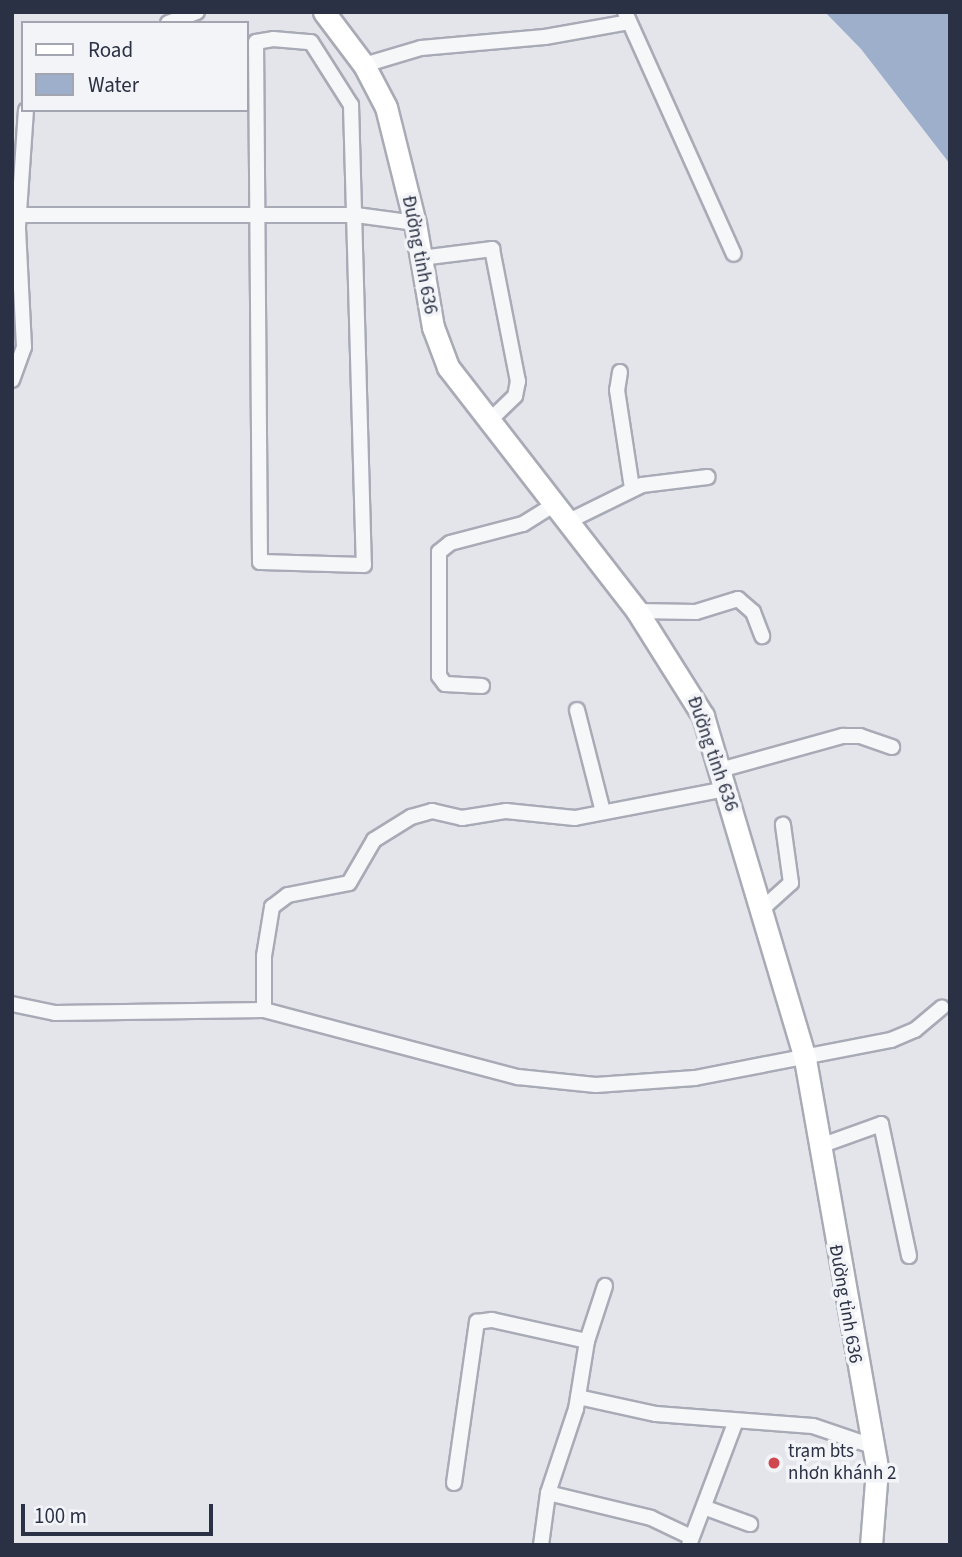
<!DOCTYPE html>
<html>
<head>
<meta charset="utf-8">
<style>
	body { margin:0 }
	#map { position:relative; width:962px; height:1557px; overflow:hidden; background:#e3e5eb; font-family:"Source Sans 3",sans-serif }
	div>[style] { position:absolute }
	.water>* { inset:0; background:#9eafcb }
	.roads { filter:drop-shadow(2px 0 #a8abb6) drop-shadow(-2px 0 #a8abb6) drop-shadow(0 2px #a8abb6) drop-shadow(0 -2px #a8abb6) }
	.street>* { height:14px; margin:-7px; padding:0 7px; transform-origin:7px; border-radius:7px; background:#f6f7f9 }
	.secondary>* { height:21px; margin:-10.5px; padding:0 10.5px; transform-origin:10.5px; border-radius:10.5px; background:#fff }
	.dots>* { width:19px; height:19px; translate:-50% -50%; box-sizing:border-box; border:4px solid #f3f4f8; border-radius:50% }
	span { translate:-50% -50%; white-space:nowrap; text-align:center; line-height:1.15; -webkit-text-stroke:7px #f3f4f8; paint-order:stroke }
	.street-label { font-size:19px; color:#2a3144 }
	.poi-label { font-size:19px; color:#2a3144 }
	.left { translate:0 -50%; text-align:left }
	.frame { position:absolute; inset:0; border:14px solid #2a3144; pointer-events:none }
	.legend { position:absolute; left:21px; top:21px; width:228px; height:91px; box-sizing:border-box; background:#f3f4f8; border:2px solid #a3a6b0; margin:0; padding:9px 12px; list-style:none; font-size:21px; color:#2a3144 }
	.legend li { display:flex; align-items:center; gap:14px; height:35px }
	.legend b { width:35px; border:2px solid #a3a6b0 }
	.scale { position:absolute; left:21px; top:1504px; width:192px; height:32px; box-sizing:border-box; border:4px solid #2a3144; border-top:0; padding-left:9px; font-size:21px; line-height:24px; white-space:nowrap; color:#2a3144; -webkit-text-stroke:5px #f3f4f8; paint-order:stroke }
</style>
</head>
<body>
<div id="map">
	<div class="water">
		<div style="clip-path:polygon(825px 12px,950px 12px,950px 164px,861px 49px)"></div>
	</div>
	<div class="roads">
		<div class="street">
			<div style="left:625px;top:12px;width:265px;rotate:65.8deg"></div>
			<div style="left:168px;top:23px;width:31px;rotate:-21deg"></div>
			<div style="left:273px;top:39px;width:38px;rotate:5deg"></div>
			<div style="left:311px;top:42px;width:75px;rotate:57.6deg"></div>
			<div style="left:351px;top:105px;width:460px;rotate:88.4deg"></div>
			<div style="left:364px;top:565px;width:104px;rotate:-178.3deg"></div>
			<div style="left:260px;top:562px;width:520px;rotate:-90.44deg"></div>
			<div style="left:256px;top:42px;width:17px;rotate:-10deg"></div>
			<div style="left:364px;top:65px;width:59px;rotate:-16.6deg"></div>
			<div style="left:421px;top:48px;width:124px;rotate:-5.1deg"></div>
			<div style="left:545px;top:37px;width:85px;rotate:-10.1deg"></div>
			<div style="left:12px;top:215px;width:344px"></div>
			<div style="left:356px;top:215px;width:60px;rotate:7.7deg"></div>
			<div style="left:421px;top:258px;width:72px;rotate:-7.2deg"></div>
			<div style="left:492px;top:249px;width:135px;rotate:78.9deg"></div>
			<div style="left:518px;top:381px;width:15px;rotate:101deg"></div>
			<div style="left:515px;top:396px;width:36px;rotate:136deg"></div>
			<div style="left:620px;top:372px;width:18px;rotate:99deg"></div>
			<div style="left:617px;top:390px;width:99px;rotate:81.3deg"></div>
			<div style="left:12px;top:380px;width:35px;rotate:-70deg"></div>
			<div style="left:24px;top:347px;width:120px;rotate:-92.9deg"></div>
			<div style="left:18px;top:227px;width:117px;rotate:-86.1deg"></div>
			<div style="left:571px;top:520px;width:79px;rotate:-26.2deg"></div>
			<div style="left:642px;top:485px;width:66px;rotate:-6.9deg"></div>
			<div style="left:637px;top:611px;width:59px;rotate:1deg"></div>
			<div style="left:696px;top:612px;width:44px;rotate:-17.2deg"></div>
			<div style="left:738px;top:599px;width:20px;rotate:41deg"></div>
			<div style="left:753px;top:612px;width:26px;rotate:69deg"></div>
			<div style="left:482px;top:686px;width:37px;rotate:-177deg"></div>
			<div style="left:445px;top:684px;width:10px;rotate:-127deg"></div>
			<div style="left:439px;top:676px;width:124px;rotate:-90deg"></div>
			<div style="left:439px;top:552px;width:14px;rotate:-39deg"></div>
			<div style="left:450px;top:543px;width:75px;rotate:-14.6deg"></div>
			<div style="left:523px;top:524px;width:39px;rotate:-32deg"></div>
			<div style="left:577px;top:710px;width:105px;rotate:75.7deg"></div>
			<div style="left:720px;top:770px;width:128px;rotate:-15.5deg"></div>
			<div style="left:843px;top:736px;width:17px"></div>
			<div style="left:860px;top:736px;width:34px;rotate:19deg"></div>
			<div style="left:762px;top:909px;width:39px;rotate:-42deg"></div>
			<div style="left:791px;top:883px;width:59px;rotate:-97.9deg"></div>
			<div style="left:12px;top:1004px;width:44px;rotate:11.8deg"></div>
			<div style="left:55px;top:1013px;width:209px;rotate:-0.8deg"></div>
			<div style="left:264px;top:1010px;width:263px;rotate:14.8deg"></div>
			<div style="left:518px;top:1077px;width:78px;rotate:5.9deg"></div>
			<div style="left:596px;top:1085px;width:99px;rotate:-4deg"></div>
			<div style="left:695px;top:1078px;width:200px;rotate:-11deg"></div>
			<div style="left:891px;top:1040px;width:26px;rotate:-23deg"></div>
			<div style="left:915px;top:1030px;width:35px;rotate:-40deg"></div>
			<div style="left:264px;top:1010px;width:54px;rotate:-90deg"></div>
			<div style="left:264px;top:956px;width:50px;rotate:-80.7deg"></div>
			<div style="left:272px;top:907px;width:20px;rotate:-37deg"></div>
			<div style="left:288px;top:895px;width:62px;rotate:-11.1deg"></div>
			<div style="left:349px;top:883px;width:50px;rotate:-59.8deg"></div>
			<div style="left:374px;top:840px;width:44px;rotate:-31.9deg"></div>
			<div style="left:411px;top:817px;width:22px;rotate:-16deg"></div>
			<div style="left:432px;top:811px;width:31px;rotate:13deg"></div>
			<div style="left:462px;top:818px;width:45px;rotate:-9deg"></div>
			<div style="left:506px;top:811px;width:69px;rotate:5.8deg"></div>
			<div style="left:575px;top:818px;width:153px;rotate:-10.9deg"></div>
			<div style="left:820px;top:1146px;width:65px;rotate:-19.8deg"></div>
			<div style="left:881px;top:1124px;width:135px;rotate:78deg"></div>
			<div style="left:578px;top:1397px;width:80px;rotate:12.3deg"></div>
			<div style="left:656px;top:1414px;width:157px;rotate:4.4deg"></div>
			<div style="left:813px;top:1426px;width:62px;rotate:18.7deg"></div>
			<div style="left:454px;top:1483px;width:163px;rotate:-81.9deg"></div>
			<div style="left:477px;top:1322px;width:15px;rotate:-8deg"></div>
			<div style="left:492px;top:1320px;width:97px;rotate:12.5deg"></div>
			<div style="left:548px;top:1493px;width:106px;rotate:13.6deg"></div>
			<div style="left:651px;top:1518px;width:44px;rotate:25.4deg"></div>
			<div style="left:706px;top:1508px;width:47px;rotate:20deg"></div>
			<div style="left:541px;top:1545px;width:52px;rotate:-82.3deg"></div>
			<div style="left:548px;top:1493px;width:89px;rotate:-71.6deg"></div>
			<div style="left:576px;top:1409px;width:69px;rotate:-80.8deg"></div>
			<div style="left:587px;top:1341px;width:58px;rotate:-71.9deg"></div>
			<div style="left:689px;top:1545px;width:130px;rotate:-69.3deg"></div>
		</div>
		<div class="secondary">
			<div style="left:324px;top:12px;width:66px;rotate:53deg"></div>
			<div style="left:364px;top:65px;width:47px;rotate:62.4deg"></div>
			<div style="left:386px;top:107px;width:120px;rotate:76deg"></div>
			<div style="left:415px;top:223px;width:106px;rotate:80.2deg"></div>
			<div style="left:433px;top:327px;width:43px;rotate:69.4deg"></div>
			<div style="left:448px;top:367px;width:309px;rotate:52.2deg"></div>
			<div style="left:637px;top:611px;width:124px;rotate:57.8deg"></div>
			<div style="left:703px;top:716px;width:358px;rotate:73.4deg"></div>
			<div style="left:805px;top:1059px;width:416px;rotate:80deg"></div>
			<div style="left:877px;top:1469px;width:76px;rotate:94.5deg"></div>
		</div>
	</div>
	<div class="dots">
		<div style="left:774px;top:1463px;background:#d0484f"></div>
	</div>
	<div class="street-label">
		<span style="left:419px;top:255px;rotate:79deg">Đường tỉnh 636</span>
		<span style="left:712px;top:754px;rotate:71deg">Đường tỉnh 636</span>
		<span style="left:845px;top:1304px;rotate:80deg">Đường tỉnh 636</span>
	</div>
	<div class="poi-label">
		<span class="left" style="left:788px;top:1463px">trạm bts<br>nhơn khánh 2</span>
	</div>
	<div class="frame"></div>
	<ul class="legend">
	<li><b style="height:9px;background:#fff"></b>Road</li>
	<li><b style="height:19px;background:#9eafcb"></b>Water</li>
	</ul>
	<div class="scale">100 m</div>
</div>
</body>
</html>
